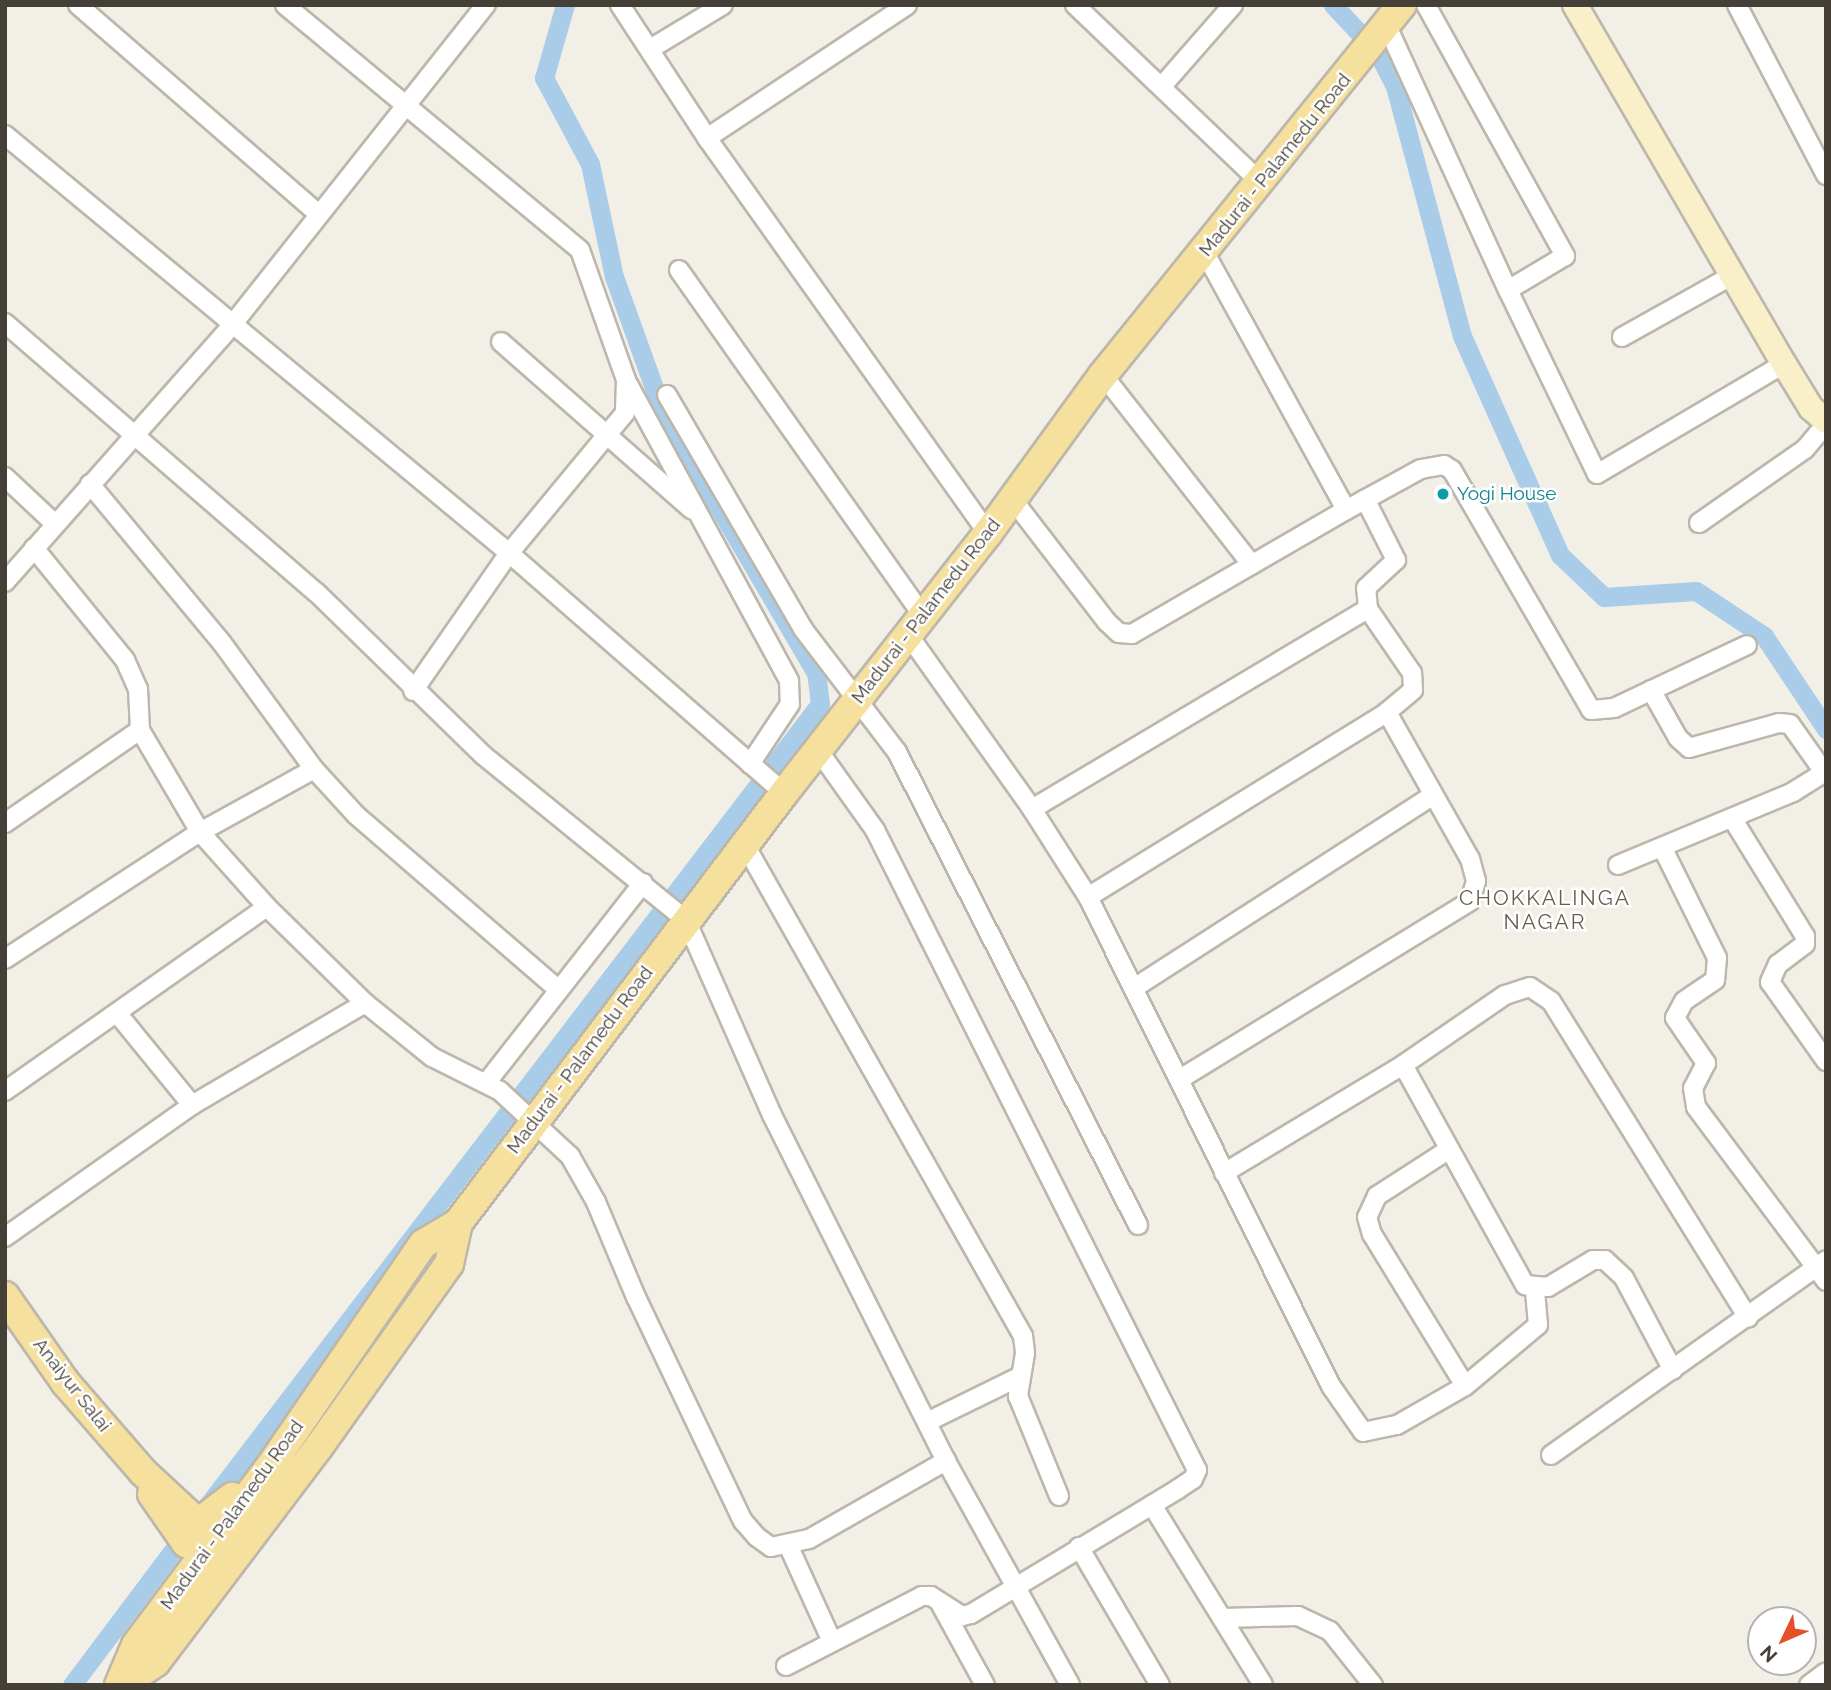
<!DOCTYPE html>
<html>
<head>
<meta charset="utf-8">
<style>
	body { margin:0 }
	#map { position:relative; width:1831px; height:1690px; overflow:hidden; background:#f2efe7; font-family:Raleway,sans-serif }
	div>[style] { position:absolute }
	.canal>* { height:19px; margin:-9.5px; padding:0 9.5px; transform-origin:9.5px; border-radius:9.5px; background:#a9cce9 }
	.roads { filter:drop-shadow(2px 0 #bdb7ab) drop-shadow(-2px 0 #bdb7ab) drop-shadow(0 2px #bdb7ab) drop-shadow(0 -2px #bdb7ab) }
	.street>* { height:18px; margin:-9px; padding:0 9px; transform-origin:9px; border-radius:9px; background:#fff }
	.secondary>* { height:24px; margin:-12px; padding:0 12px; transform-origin:12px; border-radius:12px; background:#f9f0ca }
	.primary>* { height:28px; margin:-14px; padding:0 14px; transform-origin:14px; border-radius:14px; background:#f5e09e }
	.dots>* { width:19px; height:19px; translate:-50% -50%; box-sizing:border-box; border:4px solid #fff; border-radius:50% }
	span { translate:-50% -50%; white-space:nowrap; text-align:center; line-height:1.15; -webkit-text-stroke:5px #fff; paint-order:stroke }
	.street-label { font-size:19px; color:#444037 }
	.culture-label { font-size:19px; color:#0d838f }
	.left { translate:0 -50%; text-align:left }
	.neighbourhood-label { font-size:21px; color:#665e4f; letter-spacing:2px }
	.frame { position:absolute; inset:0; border:7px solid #444037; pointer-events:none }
	.north { position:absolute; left:1747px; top:1606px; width:70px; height:70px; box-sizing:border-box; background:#fff; border:2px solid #b4b3af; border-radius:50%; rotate:226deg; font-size:19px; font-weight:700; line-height:28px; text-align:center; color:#444037 }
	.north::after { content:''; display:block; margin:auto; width:24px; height:32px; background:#e5502b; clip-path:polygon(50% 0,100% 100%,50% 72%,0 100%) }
</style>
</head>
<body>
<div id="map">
	<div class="canal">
		<div style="left:1333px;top:5px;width:66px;rotate:46.8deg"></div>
		<div style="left:1378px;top:53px;width:37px;rotate:63deg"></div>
		<div style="left:1395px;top:86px;width:259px;rotate:75deg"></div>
		<div style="left:1462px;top:336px;width:240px;rotate:65.9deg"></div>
		<div style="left:1560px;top:555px;width:61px;rotate:43.7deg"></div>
		<div style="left:1604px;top:597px;width:92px;rotate:-3.7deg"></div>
		<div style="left:1696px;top:591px;width:82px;rotate:33.5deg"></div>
		<div style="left:1764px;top:636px;width:112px;rotate:56.3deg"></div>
		<div style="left:208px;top:1505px;width:1008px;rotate:-52.62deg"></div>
		<div style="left:820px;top:704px;width:31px;rotate:-97deg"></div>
		<div style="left:816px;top:673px;width:305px;rotate:-120.4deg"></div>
		<div style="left:662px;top:410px;width:141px;rotate:-109.8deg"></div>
		<div style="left:614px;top:277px;width:116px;rotate:-102deg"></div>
		<div style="left:590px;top:164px;width:98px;rotate:-118.1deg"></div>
		<div style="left:544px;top:78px;width:76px;rotate:-74deg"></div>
		<div style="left:72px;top:1685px;width:195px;rotate:-53.1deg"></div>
	</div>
	<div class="roads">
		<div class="street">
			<div style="left:78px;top:5px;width:317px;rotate:41deg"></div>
			<div style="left:285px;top:5px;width:383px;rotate:39.7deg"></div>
			<div style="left:580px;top:250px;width:138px;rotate:70.5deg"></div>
			<div style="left:626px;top:380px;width:33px;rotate:92deg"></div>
			<div style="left:625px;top:413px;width:182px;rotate:129.6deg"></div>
			<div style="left:509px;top:553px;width:168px;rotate:124.8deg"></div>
			<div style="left:620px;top:5px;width:159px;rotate:56.8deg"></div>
			<div style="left:707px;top:138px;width:240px;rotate:-33.6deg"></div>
			<div style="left:1075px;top:5px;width:257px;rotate:43.7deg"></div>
			<div style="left:1426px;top:5px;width:287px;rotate:61deg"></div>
			<div style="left:1565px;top:256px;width:66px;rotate:149.2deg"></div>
			<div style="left:1508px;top:290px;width:204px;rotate:64.2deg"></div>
			<div style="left:1597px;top:474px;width:217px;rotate:-30.5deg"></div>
			<div style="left:1737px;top:5px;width:192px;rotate:62.4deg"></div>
			<div style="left:1386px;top:24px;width:293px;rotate:65.4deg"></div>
			<div style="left:650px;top:49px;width:85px;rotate:-31.1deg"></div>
			<div style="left:1162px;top:86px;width:108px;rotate:-48.8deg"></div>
			<div style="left:5px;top:135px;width:655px;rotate:39.67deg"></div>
			<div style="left:509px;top:553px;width:365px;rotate:41.1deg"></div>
			<div style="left:707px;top:138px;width:485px;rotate:54.6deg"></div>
			<div style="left:1205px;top:253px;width:293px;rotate:61.2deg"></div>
			<div style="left:1346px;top:510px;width:85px;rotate:-28.7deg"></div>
			<div style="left:1421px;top:469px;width:23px;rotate:-10deg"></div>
			<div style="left:1444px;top:465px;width:9px;rotate:32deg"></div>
			<div style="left:1452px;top:470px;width:277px;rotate:59.9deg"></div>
			<div style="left:1591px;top:710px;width:23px;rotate:-5deg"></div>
			<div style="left:1614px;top:708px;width:147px;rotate:-25.3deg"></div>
			<div style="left:679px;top:270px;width:422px;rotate:54.8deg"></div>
			<div style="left:5px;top:323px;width:411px;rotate:40.9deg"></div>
			<div style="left:316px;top:592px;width:233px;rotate:44.3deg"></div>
			<div style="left:483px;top:755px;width:262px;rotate:39.1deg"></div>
			<div style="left:686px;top:920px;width:213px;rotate:66.2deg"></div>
			<div style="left:772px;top:1115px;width:387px;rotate:63.3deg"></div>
			<div style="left:946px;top:1461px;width:256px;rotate:61deg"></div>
			<div style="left:1622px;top:337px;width:125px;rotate:-29.2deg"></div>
			<div style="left:501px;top:342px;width:254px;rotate:41.3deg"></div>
			<div style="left:1103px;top:375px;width:241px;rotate:51.9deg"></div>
			<div style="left:628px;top:384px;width:338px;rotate:61.5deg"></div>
			<div style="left:789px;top:681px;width:23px;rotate:88deg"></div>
			<div style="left:790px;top:704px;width:72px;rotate:123.7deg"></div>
			<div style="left:667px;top:395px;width:271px;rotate:59.8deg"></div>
			<div style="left:803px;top:629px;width:155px;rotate:52.6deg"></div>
			<div style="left:897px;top:752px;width:531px;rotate:63deg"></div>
			<div style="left:5px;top:477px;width:69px;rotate:43.2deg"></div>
			<div style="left:90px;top:484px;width:207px;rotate:50.3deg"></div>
			<div style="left:222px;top:643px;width:156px;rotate:53.9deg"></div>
			<div style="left:314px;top:769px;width:62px;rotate:47.6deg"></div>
			<div style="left:356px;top:815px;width:268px;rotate:40.8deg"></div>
			<div style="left:1013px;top:500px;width:154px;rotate:52.4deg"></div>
			<div style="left:1107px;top:622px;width:16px;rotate:43deg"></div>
			<div style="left:1119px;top:633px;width:13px;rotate:4deg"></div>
			<div style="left:1132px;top:634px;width:247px;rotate:-30.1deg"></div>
			<div style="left:1699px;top:523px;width:129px;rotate:-34.9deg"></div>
			<div style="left:1805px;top:449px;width:33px;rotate:-50deg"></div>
			<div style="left:34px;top:548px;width:144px;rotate:50.9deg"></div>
			<div style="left:125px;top:660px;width:32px;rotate:66deg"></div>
			<div style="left:138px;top:689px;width:41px;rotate:87.2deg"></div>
			<div style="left:140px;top:730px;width:118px;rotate:59.5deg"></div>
			<div style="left:200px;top:832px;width:101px;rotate:48.2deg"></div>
			<div style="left:267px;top:907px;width:137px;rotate:44.4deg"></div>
			<div style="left:365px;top:1003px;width:86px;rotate:38.9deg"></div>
			<div style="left:432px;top:1057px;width:76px;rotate:26.6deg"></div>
			<div style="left:500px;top:1091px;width:96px;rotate:42.9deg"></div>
			<div style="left:570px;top:1156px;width:53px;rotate:60.5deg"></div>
			<div style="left:596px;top:1202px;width:103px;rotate:67.2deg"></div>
			<div style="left:636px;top:1297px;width:248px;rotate:64.5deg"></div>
			<div style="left:743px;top:1521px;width:21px;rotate:49deg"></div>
			<div style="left:757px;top:1537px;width:17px;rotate:36deg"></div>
			<div style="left:771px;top:1547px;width:39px;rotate:-12deg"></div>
			<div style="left:809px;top:1539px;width:158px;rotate:-29.7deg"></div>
			<div style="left:5px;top:582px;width:343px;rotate:-48.5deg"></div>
			<div style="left:232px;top:325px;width:409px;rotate:-51.6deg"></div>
			<div style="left:907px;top:633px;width:216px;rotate:54.6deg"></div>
			<div style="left:1032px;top:809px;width:104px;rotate:57.5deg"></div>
			<div style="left:1088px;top:897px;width:546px;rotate:63.58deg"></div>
			<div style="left:1331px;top:1386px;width:56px;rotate:55.2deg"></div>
			<div style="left:1363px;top:1432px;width:35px;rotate:-12deg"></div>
			<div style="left:1397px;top:1425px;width:78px;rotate:-29.8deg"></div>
			<div style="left:1465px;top:1386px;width:95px;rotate:-39.9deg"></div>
			<div style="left:1538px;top:1325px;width:36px;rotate:-95deg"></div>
			<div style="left:1651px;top:690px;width:55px;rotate:60.6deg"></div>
			<div style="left:1678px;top:738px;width:15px;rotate:42deg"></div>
			<div style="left:1689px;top:748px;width:93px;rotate:-15.5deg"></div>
			<div style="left:1779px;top:723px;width:11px;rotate:5deg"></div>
			<div style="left:1790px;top:724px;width:59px;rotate:54.7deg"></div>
			<div style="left:1032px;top:809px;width:391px;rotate:-30.8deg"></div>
			<div style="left:1732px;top:818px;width:139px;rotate:58.3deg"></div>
			<div style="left:1805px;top:936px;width:8px;rotate:90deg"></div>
			<div style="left:1805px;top:944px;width:34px;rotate:143deg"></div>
			<div style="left:1778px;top:964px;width:20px;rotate:114deg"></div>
			<div style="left:1770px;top:982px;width:97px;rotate:54.7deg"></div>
			<div style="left:5px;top:823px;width:164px;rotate:-34.6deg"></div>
			<div style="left:745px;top:845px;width:564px;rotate:60.48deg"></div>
			<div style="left:1023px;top:1336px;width:17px;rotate:83deg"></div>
			<div style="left:1025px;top:1353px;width:44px;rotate:99.2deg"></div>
			<div style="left:1018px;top:1396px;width:108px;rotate:67.7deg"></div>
			<div style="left:1662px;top:847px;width:124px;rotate:63.6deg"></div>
			<div style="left:1717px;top:958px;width:22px;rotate:95deg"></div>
			<div style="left:1715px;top:980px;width:37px;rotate:146deg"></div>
			<div style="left:1684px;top:1001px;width:19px;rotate:118deg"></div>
			<div style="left:1675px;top:1018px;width:55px;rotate:55.4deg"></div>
			<div style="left:1706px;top:1063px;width:28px;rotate:117deg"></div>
			<div style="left:1693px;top:1088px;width:19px;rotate:81deg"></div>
			<div style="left:1696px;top:1107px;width:217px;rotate:53.2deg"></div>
			<div style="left:1618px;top:865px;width:190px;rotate:-22.6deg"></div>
			<div style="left:1793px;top:792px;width:39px;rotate:-32deg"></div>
			<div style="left:1088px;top:897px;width:352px;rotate:-31.7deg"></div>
			<div style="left:1387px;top:712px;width:34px;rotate:-40deg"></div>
			<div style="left:1413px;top:690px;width:17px;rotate:-93deg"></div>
			<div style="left:1412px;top:673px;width:78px;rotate:-124.5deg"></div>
			<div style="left:1368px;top:609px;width:21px;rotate:-95deg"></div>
			<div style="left:1366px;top:588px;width:41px;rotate:-43deg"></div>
			<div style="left:1396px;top:560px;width:68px;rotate:-116.9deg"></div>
			<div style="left:5px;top:959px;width:233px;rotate:-33.1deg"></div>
			<div style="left:200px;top:832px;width:130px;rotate:-28.9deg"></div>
			<div style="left:1134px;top:988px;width:356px;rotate:-32.8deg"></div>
			<div style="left:117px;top:1013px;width:119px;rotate:50.8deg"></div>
			<div style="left:1403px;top:1065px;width:252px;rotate:61deg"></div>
			<div style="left:1525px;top:1285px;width:23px;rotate:5deg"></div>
			<div style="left:1548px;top:1287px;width:52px;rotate:-31deg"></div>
			<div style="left:1593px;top:1260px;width:12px"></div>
			<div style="left:1605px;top:1260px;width:26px;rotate:43deg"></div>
			<div style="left:1624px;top:1278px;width:104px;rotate:62deg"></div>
			<div style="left:1180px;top:1079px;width:340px;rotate:-31.5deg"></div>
			<div style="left:1470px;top:901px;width:21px;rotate:-73deg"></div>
			<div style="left:1476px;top:881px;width:23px;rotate:-105deg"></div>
			<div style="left:1470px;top:859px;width:169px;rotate:-119.5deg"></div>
			<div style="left:487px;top:1082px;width:253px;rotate:-51.9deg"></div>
			<div style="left:5px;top:1091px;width:320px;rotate:-35.1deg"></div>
			<div style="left:1448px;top:1150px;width:85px;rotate:147.1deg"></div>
			<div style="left:1377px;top:1196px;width:23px;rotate:115deg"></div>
			<div style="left:1367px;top:1217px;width:18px;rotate:74deg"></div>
			<div style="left:1372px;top:1234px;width:178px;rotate:58.5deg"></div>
			<div style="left:1224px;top:1173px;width:209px;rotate:-31.1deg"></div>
			<div style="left:1403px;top:1065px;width:124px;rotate:-34.5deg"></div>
			<div style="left:1505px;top:995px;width:26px;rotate:-18deg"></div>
			<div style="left:1530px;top:987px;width:25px;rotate:34deg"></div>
			<div style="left:1551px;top:1001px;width:373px;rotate:58.1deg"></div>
			<div style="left:5px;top:1237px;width:229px;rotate:-35.2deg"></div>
			<div style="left:192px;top:1105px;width:201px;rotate:-30.5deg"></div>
			<div style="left:927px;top:1422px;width:102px;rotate:-26.1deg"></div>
			<div style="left:1551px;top:1455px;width:337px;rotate:-35.3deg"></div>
			<div style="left:1152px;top:1505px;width:211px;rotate:58.3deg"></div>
			<div style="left:789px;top:1547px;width:101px;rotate:65.5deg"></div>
			<div style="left:1079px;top:1547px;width:160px;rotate:59.6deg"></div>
			<div style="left:941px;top:1605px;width:91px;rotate:61.2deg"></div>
			<div style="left:1222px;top:1618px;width:76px;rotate:-1.5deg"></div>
			<div style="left:1298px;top:1616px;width:35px;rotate:25deg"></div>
			<div style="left:1330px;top:1631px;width:69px;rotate:51.5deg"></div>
			<div style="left:786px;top:1666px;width:153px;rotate:-27.2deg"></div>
			<div style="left:922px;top:1596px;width:9px"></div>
			<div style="left:931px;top:1596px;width:37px;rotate:33deg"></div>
			<div style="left:962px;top:1616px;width:9px;rotate:-13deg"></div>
			<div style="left:971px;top:1614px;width:242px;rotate:-31.1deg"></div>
			<div style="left:1178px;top:1489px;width:18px;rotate:-34deg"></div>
			<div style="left:1193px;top:1479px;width:10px;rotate:-66deg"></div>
			<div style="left:1197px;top:1470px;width:716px;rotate:-116.71deg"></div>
			<div style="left:875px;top:830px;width:98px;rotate:-125.5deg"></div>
			<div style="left:1809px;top:1685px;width:21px;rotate:-37deg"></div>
		</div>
		<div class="secondary">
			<div style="left:1575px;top:5px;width:415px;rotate:59.8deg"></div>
			<div style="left:1784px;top:364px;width:52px;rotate:58.5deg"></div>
			<div style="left:1811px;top:408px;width:20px;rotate:41deg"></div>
		</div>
		<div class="primary">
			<div style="left:5px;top:1296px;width:105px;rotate:55.1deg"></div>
			<div style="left:65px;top:1382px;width:119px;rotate:49.1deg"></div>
			<div style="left:143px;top:1472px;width:75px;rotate:42.8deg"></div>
			<div style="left:198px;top:1523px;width:43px;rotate:-37.4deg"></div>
			<div style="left:152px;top:1494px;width:60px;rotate:55.2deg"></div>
			<div style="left:186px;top:1543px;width:40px;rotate:7.1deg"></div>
			<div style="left:119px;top:1685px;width:43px;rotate:-67deg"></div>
			<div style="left:136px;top:1645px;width:221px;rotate:-53.1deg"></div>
			<div style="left:269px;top:1468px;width:272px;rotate:-55.5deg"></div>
			<div style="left:423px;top:1244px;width:41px;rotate:-31deg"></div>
			<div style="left:458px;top:1223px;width:540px;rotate:-52.83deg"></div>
			<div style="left:784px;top:793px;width:330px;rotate:-51.9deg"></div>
			<div style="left:988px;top:533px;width:195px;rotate:-54deg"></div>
			<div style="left:1103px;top:375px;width:476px;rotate:-51.1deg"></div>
			<div style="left:123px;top:1685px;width:40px;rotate:-34.9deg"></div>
			<div style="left:156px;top:1662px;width:268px;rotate:-52.9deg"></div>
			<div style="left:318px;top:1448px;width:226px;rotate:-54.6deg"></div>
			<div style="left:449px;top:1264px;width:42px;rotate:-77.6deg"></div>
		</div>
	</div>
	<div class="dots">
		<div style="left:1443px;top:494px;background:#0f9aa8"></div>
	</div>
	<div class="street-label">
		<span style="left:1275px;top:165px;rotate:-51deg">Madurai - Palamedu Road</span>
		<span style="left:926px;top:611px;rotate:-52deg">Madurai - Palamedu Road</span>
		<span style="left:580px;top:1060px;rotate:-53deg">Madurai - Palamedu Road</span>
		<span style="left:72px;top:1385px;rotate:52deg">Anaiyur Salai</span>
		<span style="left:232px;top:1515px;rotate:-54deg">Madurai - Palamedu Road</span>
	</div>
	<div class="culture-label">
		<span class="left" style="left:1457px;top:494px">Yogi House</span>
	</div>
	<div class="neighbourhood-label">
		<span style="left:1545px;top:910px">CHOKKALINGA<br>NAGAR</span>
	</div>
	<div class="frame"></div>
	<div class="north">N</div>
</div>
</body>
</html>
